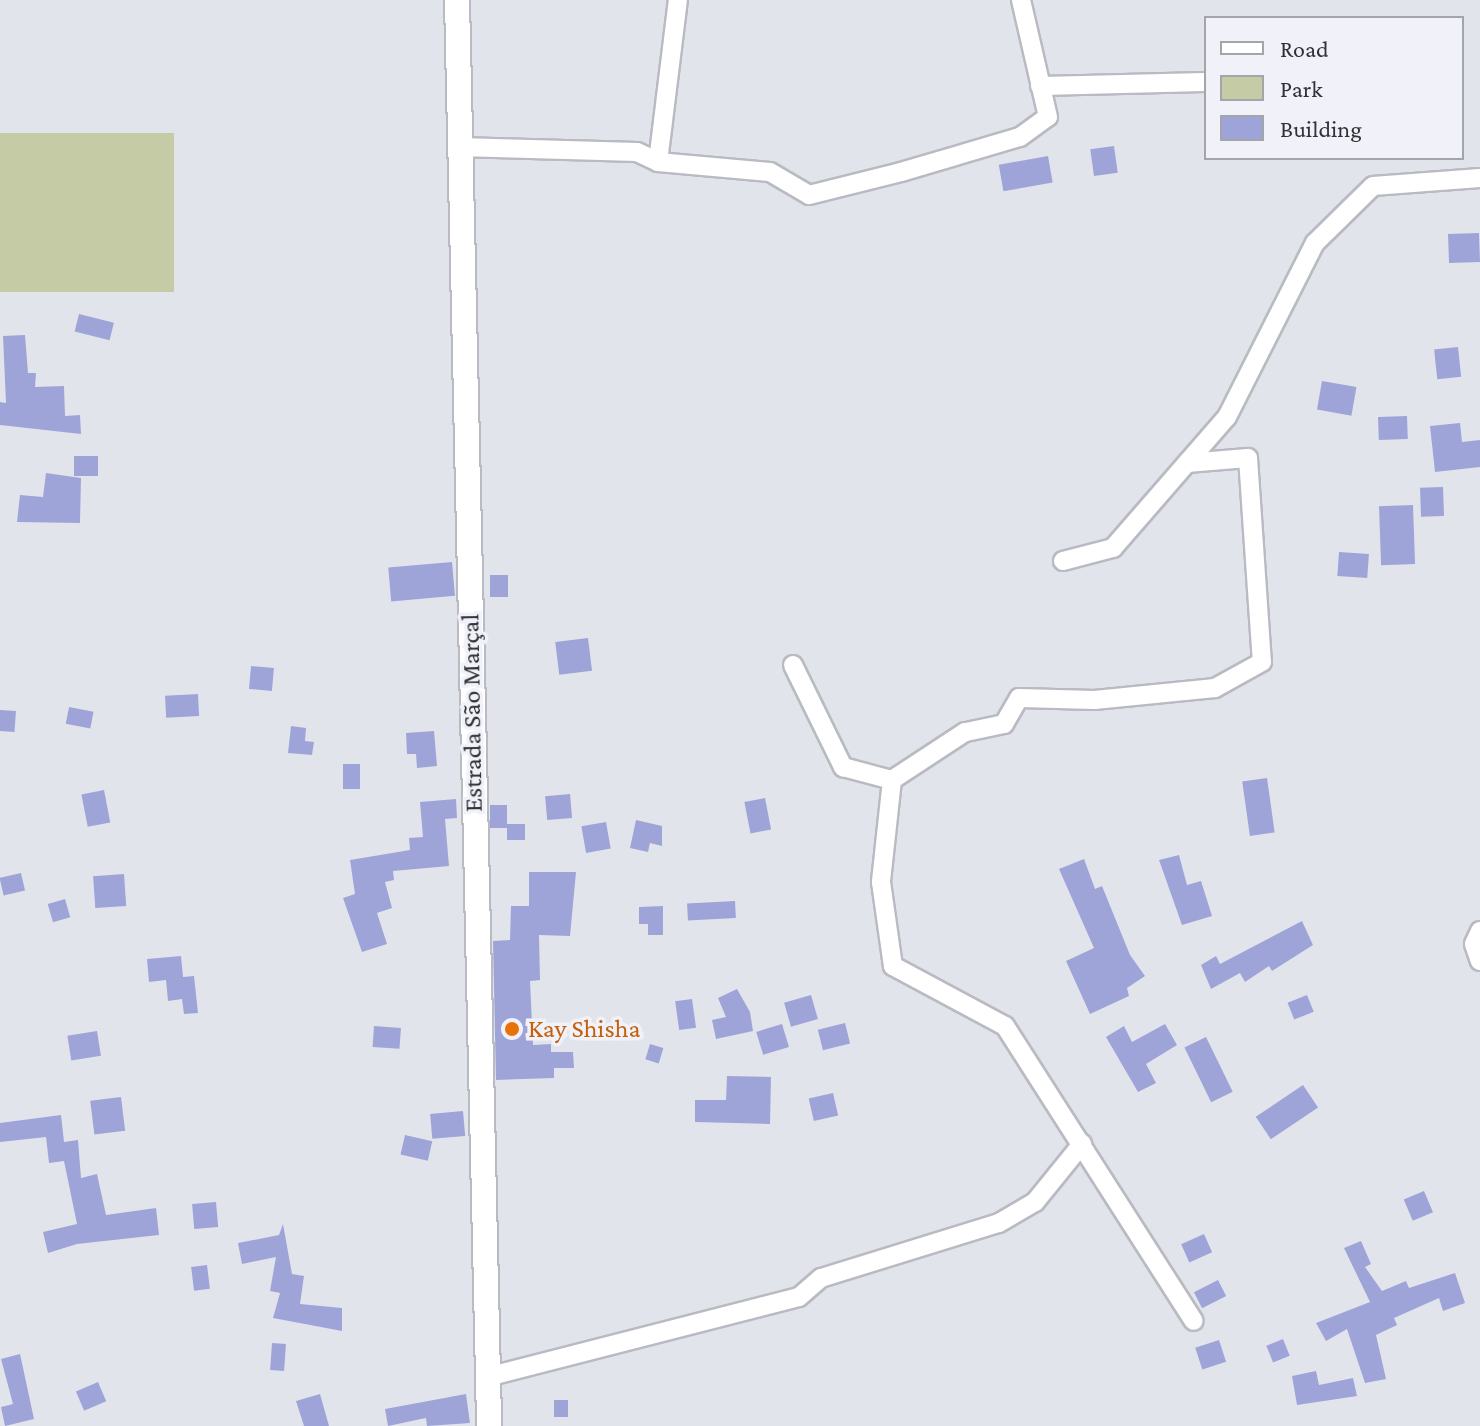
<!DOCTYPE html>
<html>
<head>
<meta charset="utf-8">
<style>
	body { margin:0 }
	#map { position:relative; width:1480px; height:1426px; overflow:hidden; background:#e2e4ec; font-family:"Crimson Pro",serif }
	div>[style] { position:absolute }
	.green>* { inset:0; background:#c5cba4; transform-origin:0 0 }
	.building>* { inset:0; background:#9fa4d8; transform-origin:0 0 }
	.roads { filter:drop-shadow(2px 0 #b9bac2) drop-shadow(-2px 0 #b9bac2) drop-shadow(0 2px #b9bac2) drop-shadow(0 -2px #b9bac2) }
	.street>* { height:18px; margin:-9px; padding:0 9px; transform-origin:9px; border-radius:9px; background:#fff }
	.secondary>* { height:24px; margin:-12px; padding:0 12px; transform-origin:12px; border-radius:12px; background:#fff }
	.dots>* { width:22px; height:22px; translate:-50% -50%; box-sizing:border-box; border:4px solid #f0f1f9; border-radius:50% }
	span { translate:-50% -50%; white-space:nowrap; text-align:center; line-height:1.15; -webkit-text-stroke:7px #f0f1f9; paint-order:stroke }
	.street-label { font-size:26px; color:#323236 }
	.food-label { font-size:26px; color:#c56008 }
	.left { translate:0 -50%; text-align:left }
	.legend { position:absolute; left:1204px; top:16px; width:260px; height:144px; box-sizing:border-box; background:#f0f1f9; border:2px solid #a4a5ab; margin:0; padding:10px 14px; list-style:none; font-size:24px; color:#323236 }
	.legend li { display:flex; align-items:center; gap:16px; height:40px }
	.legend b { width:40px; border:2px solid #a4a5ab }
</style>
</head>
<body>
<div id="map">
	<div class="green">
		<div style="left:174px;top:133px;width:159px;height:174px;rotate:90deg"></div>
	</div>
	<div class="building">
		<div style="left:1114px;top:146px;width:27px;height:24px;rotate:82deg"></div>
		<div style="left:1048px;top:156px;width:27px;height:50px;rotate:80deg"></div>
		<div style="left:1479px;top:233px;width:29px;height:31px;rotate:88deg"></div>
		<div style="left:79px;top:314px;width:36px;height:18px;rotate:14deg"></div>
		<div style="clip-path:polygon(25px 335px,28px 373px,36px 373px,35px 387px,64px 386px,65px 416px,80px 415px,81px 434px,0 425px,0 402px,6px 403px,3px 336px)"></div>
		<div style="left:1458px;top:347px;width:30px;height:24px;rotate:84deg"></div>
		<div style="left:1322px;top:381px;width:35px;height:29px;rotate:10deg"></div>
		<div style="left:1407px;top:416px;width:23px;height:29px;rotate:88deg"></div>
		<div style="clip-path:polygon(1460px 423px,1462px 442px,1480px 440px,1480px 467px,1435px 472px,1430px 426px)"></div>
		<div style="left:74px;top:456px;width:24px;height:20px"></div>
		<div style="clip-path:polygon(46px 473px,81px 478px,80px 523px,17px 522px,20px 495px,43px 497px)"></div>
		<div style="left:1443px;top:487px;width:29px;height:23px;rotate:88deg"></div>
		<div style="left:1413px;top:505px;width:59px;height:34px;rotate:88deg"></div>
		<div style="left:1339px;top:552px;width:30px;height:24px;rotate:4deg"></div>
		<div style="left:452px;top:562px;width:34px;height:64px;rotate:85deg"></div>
		<div style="left:490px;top:575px;width:18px;height:22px"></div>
		<div style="left:588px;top:638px;width:33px;height:33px;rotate:83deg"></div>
		<div style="left:251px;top:666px;width:23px;height:23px;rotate:5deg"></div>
		<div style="left:198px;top:694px;width:22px;height:33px;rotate:87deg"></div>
		<div style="left:69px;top:707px;width:25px;height:17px;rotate:11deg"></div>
		<div style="left:0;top:710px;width:16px;height:21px;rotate:4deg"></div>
		<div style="clip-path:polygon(291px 726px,306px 728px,305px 741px,314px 742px,312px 755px,288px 753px)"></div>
		<div style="clip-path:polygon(434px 731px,437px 766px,417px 768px,416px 754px,407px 754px,406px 733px)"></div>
		<div style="left:343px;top:764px;width:17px;height:25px"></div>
		<div style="left:1267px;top:778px;width:55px;height:25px;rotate:82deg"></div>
		<div style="left:104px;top:790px;width:33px;height:23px;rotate:79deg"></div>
		<div style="left:570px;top:794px;width:24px;height:25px;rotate:85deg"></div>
		<div style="left:765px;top:798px;width:32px;height:21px;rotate:79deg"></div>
		<div style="clip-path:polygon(456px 799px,457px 818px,445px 819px,449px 866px,393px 871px,394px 880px,385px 882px,392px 908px,377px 913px,387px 944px,362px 952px,343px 898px,355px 894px,350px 860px,410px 850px,409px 838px,423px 837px,420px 802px)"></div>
		<div style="left:490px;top:805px;width:17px;height:23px"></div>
		<div style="clip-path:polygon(636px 820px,662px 826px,662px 846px,650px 843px,648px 852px,630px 848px)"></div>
		<div style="left:606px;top:822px;width:27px;height:25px;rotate:80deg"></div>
		<div style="left:507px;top:824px;width:18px;height:16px"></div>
		<div style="clip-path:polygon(1179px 855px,1187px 885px,1201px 881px,1212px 916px,1182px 925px,1159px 860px)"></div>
		<div style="clip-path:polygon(1084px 859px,1095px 889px,1102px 886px,1130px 955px,1145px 976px,1127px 988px,1129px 996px,1090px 1014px,1066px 961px,1094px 948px,1059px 869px)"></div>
		<div style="clip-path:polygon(529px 872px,576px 872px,570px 936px,539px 935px,540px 980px,530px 981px,533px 1045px,551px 1044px,551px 1052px,573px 1052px,574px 1068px,554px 1068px,554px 1078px,496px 1080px,493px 941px,510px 940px,511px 906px,529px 906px)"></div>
		<div style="left:21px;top:873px;width:18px;height:22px;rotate:77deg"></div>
		<div style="left:124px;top:874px;width:32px;height:31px;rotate:86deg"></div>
		<div style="left:65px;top:899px;width:19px;height:18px;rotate:74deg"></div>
		<div style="left:735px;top:901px;width:17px;height:48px;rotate:87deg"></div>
		<div style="clip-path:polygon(663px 906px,663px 935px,648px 935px,648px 924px,639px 924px,639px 907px)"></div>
		<div style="clip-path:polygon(1302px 921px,1313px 945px,1272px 971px,1269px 966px,1245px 982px,1240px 973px,1211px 989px,1201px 965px,1216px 956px,1220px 964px)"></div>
		<div style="clip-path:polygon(181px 956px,183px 977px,194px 976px,198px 1013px,184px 1014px,182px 999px,168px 1001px,166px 980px,149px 982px,147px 959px)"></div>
		<div style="clip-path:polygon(737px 989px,750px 1012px,753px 1031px,716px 1039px,712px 1020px,726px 1017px,718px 998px)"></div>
		<div style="left:811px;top:995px;width:25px;height:28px;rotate:74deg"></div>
		<div style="left:1307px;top:995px;width:18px;height:21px;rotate:68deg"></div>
		<div style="left:692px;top:999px;width:29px;height:17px;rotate:82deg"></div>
		<div style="left:845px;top:1023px;width:21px;height:28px;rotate:76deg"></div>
		<div style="left:782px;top:1024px;width:24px;height:27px;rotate:73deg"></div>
		<div style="clip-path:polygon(1165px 1024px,1177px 1045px,1146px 1064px,1156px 1083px,1138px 1092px,1106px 1037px,1124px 1026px,1132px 1042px)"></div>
		<div style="left:374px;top:1026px;width:27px;height:21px;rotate:4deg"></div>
		<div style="left:97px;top:1031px;width:25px;height:30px;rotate:81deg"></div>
		<div style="left:1206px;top:1037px;width:61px;height:24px;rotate:64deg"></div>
		<div style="left:650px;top:1044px;width:14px;height:16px;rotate:17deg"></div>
		<div style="clip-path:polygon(727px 1076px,771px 1077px,770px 1124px,695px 1122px,695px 1100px,726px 1100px)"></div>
		<div style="left:1303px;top:1085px;width:27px;height:57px;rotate:56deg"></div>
		<div style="left:833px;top:1093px;width:23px;height:25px;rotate:77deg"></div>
		<div style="left:121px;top:1097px;width:34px;height:31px;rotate:83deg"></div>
		<div style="left:463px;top:1111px;width:25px;height:33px;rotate:85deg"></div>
		<div style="clip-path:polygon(61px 1115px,64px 1142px,78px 1140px,81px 1178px,97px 1174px,106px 1215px,156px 1208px,159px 1235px,77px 1244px,48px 1253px,43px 1232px,77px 1224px,64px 1161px,49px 1163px,46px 1137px,0 1142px,0 1123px)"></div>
		<div style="left:405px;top:1135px;width:28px;height:20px;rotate:13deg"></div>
		<div style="left:1424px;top:1191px;width:23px;height:22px;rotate:67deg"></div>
		<div style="left:216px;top:1202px;width:25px;height:24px;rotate:85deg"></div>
		<div style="clip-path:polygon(283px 1224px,292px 1274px,304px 1276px,300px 1304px,342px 1308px,342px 1331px,273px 1318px,280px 1293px,270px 1291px,276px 1257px,242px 1264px,238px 1243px,279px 1235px)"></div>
		<div style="left:1204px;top:1234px;width:20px;height:25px;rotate:66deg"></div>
		<div style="clip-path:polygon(1361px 1241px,1371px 1264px,1365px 1267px,1382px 1291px,1406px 1281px,1409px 1288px,1455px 1273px,1465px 1303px,1443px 1311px,1439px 1298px,1394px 1318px,1397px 1325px,1376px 1335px,1386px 1379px,1365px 1383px,1347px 1329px,1326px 1341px,1316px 1323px,1370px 1302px,1344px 1248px)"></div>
		<div style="left:207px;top:1265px;width:24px;height:16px;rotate:83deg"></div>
		<div style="left:1218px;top:1280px;width:18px;height:27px;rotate:63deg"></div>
		<div style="left:1283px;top:1339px;width:18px;height:18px;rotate:68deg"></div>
		<div style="left:1219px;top:1340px;width:23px;height:25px;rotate:72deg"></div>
		<div style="left:272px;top:1343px;width:14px;height:27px;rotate:4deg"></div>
		<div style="clip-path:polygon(20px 1354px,34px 1419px,5px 1426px,1px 1407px,13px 1404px,1px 1359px)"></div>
		<div style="clip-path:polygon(1316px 1371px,1319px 1385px,1353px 1378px,1357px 1396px,1297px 1405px,1292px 1376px)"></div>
		<div style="left:98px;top:1382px;width:21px;height:24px;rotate:67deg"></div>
		<div style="clip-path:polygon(320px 1394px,329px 1426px,304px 1426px,296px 1401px)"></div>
		<div style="clip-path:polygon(466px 1394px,470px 1423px,427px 1426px,426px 1418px,388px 1426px,385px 1409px)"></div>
		<div style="left:554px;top:1400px;width:14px;height:17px"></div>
	</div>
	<div class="roads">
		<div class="street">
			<div style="left:1040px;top:86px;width:166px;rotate:-1.4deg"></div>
			<div style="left:459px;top:147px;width:178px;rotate:1.6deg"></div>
			<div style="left:637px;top:152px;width:23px;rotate:25deg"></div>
			<div style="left:658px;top:162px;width:112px;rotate:5.1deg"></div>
			<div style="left:770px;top:172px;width:45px;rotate:30.5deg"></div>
			<div style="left:809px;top:195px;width:95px;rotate:-14deg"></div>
			<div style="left:901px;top:172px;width:124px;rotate:-16.4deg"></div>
			<div style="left:1020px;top:137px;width:34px;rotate:-36deg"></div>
			<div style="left:1048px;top:117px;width:120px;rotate:-103deg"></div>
			<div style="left:658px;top:162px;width:163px;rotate:-83deg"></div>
			<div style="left:1187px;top:463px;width:61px;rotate:-4.7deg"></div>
			<div style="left:1248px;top:458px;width:204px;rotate:86.1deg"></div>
			<div style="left:1262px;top:662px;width:54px;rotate:151deg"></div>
			<div style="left:1215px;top:688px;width:121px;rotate:174.3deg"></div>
			<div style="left:1095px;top:700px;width:76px;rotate:-178.5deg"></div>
			<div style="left:1019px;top:698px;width:30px;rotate:120deg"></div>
			<div style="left:1004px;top:724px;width:40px;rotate:168deg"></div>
			<div style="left:965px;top:732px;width:87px;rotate:146.7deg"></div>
			<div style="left:892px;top:780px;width:103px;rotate:96.2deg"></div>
			<div style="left:881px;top:882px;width:85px;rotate:81.9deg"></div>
			<div style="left:893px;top:966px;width:127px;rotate:28.2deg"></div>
			<div style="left:1005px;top:1026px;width:350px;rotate:57.4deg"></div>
			<div style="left:1063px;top:561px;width:52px;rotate:-14.6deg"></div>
			<div style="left:1113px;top:548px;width:174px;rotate:-49deg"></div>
			<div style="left:1227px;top:417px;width:195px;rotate:-63.2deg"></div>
			<div style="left:1315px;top:243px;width:81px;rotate:-44.5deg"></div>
			<div style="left:1373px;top:186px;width:107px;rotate:-4.3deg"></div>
			<div style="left:793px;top:665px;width:114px;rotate:63.9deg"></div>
			<div style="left:843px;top:767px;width:51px;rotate:14.9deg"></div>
			<div style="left:1480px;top:931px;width:14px;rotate:115deg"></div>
			<div style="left:1474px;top:944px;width:18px;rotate:71deg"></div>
			<div style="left:487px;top:1377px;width:322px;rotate:-14.4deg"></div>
			<div style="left:799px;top:1297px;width:29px;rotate:-41deg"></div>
			<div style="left:821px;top:1278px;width:186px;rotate:-17.2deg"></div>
			<div style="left:999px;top:1223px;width:42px;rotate:-30.3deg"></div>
			<div style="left:1035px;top:1202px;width:75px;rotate:-51deg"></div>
		</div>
		<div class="secondary">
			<div style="left:457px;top:0;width:1426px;rotate:88.71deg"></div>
		</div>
	</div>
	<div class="dots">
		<div style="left:512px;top:1029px;background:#e8710a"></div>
	</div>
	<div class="street-label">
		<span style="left:472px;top:713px;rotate:-91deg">Estrada São Marçal</span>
	</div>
	<div class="food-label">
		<span class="left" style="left:528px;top:1029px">Kay Shisha</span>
	</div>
	<ul class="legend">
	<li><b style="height:10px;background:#fff"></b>Road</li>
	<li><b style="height:22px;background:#c5cba4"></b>Park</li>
	<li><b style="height:22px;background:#9fa4d8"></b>Building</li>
	</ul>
</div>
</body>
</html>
